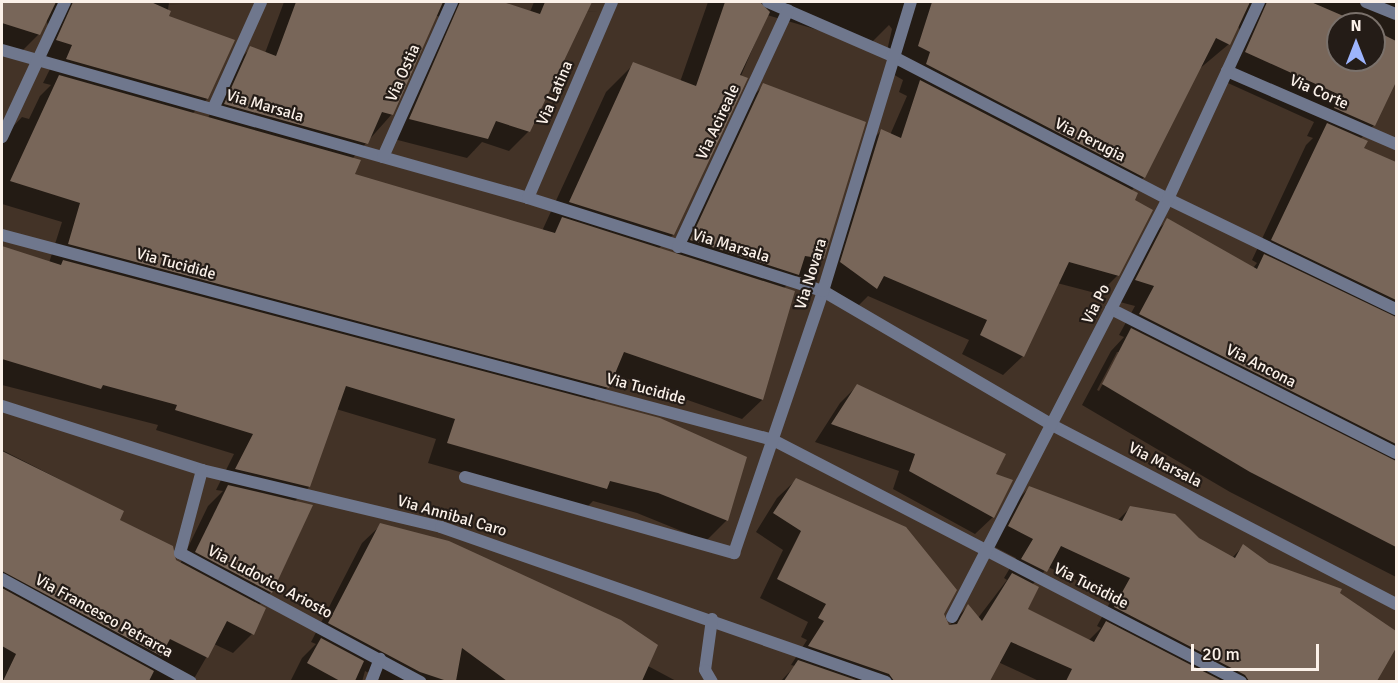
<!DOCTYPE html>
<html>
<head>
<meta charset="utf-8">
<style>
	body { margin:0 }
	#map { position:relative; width:1398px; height:683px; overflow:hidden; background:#433327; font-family:Signika,sans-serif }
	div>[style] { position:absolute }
	.shadow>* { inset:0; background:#0007 }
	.building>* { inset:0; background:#786659 }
	.service>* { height:12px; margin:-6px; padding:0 6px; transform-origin:6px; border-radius:6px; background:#6f778d }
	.minor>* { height:12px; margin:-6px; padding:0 6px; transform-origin:6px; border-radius:6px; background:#6f778d }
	span { translate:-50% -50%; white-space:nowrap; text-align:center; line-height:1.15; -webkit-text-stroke:4.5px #241c17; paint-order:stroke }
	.street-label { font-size:16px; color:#fbf1e9 }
	.frame { position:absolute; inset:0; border:3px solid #fbf1e9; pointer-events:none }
	.north { position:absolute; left:1326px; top:12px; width:60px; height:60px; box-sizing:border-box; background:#241c17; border:2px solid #7a716b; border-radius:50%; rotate:0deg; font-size:16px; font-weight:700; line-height:24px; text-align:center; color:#fbf1e9 }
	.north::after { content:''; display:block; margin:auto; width:21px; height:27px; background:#9db4fd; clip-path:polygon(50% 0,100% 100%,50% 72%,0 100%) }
	.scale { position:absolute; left:1191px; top:644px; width:128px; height:27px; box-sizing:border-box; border:3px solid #fbf1e9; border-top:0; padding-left:8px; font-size:18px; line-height:21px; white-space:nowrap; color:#fbf1e9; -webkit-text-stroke:4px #241c17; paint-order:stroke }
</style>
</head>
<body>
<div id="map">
	<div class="shadow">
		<div style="clip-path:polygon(evenodd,2px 2px,169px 2px,167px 17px,207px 99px,192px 114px,208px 118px,231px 68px,251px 48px,265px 53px,284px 2px,498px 2px,530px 12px,534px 2px,591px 2px,529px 131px,509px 151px,482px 142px,467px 158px,390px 138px,440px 17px,435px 15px,392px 114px,352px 159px,353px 175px,542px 231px,606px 92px,634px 64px,680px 82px,708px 2px,1396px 2px,1396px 78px,1374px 125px,1360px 139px,1362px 149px,1396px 164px,1396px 577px,1230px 492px,1082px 405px,1111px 351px,1124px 337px,1119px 335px,1135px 306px,1116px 301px,1147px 240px,1168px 220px,1253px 268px,1257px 263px,1252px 260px,1306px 145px,1313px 138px,1307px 136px,1314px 122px,1219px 79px,1240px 30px,1238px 26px,1229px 44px,1198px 70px,1144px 177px,1131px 191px,1118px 275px,1099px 294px,1057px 283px,1023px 356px,1003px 375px,962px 354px,969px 340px,868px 296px,857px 307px,822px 282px,862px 150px,881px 131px,890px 135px,907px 96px,899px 92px,903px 80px,891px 73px,887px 51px,892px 29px,889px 25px,869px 45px,767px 15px,673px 235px,658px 249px,675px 254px,745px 104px,764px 85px,823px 259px,804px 278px,796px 276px,783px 289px,793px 292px,762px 400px,742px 419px,613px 374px,608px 387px,593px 402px,745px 457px,726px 521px,706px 541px,637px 513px,593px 501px,586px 508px,428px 463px,436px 439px,336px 409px,309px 487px,294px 502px,271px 592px,258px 606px,252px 634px,233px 653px,214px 644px,192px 682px,2px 682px,2px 450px,122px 511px,118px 521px,180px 564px,208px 506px,223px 491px,216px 490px,234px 454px,156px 430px,158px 425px,2px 385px,2px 247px,49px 263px,62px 222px,2px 204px,2px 138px,22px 117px,29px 119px,40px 96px,51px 85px,43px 83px,50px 69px,34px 64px,50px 30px,46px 20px,39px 34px,15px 58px,2px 53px,2px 2px,1338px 24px,1374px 24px,1374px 60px,1338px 60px,1338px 24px,2px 2px,1117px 352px,1120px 352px,1099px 391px,1097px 390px,1117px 352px)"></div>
		<div style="clip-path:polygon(857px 386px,994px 474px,993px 517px,975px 534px,893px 489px,899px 471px,815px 442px,840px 403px)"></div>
		<div style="clip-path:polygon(evenodd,796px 480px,943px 614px,948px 627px,968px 606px,978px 618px,1007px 580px,1004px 578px,1016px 558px,991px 545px,1011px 506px,1029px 488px,1117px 521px,1130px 508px,1232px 558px,1243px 546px,1268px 565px,1338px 594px,1396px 633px,1396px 645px,1375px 682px,1041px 682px,998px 662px,988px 682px,780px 682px,795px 666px,791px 665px,807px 640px,801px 637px,808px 622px,760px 598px,783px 550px,756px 532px,777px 498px,796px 480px,1048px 567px,1113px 597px,1097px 626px,1101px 628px,1088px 641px,1026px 610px,1032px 585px,1048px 567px)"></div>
		<div style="clip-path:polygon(381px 525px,648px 666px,678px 682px,376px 682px,379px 678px,365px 671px,362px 682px,290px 682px,302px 658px,316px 644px,311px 642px,362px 543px)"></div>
	</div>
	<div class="building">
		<div style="clip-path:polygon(2px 2px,56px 2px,40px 35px,2px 23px)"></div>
		<div style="clip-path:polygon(73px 2px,151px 2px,171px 11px,169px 16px,235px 40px,208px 99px,66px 59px,72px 45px,56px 40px)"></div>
		<div style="clip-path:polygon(296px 2px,443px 2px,393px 115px,382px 112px,368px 144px,224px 104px,250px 46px,276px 56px)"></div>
		<div style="clip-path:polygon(460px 2px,503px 2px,540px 14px,545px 2px,592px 2px,530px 132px,496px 121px,488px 139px,409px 119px)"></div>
		<div style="clip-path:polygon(725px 2px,760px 2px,770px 12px,740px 75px,748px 78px,674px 235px,569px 202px,633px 62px,696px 86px)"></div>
		<div style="clip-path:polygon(932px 2px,1250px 2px,1230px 45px,1216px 38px,1145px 178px,926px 64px,930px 52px,918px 46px)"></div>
		<div style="clip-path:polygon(1267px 2px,1311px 2px,1362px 24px,1338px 24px,1338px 60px,1374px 60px,1374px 30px,1396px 41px,1396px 82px,1375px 126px,1334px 108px,1340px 95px,1245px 52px)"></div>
		<div style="clip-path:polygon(59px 75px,361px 160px,355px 174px,555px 233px,562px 217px,795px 291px,763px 400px,624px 352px,609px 388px,68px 244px,80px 203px,10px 181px)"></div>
		<div style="clip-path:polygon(920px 80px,1138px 193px,1135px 200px,1153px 210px,1119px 276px,1069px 262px,1024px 357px,980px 335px,987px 320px,884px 276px,877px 289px,840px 262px,881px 129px,901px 138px)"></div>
		<div style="clip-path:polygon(763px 83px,866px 122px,824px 259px,805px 256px,799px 275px,690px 240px)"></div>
		<div style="clip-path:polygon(1327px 123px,1368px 141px,1364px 148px,1396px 162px,1396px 300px,1271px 240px)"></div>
		<div style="clip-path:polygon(1167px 218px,1257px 269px,1264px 254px,1396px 317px,1396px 444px,1139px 314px,1154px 286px,1135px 280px)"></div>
		<div style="clip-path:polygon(2px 246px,61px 265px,63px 260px,660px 418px,747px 457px,728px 521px,658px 493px,610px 481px,607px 489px,447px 443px,455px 419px,346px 386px,310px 487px,235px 469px,253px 434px,175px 410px,177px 405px,103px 385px,101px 389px,2px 359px)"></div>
		<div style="clip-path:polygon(1131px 328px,1396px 461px,1396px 547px,1250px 472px,1102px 384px)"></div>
		<div style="clip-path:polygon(857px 384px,1006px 454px,996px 474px,1013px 480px,994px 518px,909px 471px,915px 454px,831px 424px)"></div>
		<div style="clip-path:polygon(2px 451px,124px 511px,120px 520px,173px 546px,176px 560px,266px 608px,254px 635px,227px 621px,208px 658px,170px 639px,161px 656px,2px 571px)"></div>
		<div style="clip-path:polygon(796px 478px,906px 527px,957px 590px,944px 614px,949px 625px,957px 624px,968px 604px,982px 621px,1012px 573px,1039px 587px,1028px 609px,1094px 642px,1106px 621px,1222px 681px,1066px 681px,1072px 669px,1011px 642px,990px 681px,894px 681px,889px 674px,808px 646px,824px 621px,818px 618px,826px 604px,777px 579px,801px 531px,773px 513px)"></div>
		<div style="clip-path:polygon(228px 485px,313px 505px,272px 593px,195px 552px)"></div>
		<div style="clip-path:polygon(1029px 486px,1122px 521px,1130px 506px,1175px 514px,1199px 538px,1235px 558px,1243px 544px,1269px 563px,1342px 589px,1340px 593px,1396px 631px,1396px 648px,1377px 681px,1249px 681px,1245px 675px,1114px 607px,1130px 578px,1061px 546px,1047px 572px,1021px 559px,1033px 539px,1008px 526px)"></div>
		<div style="clip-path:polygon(380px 523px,449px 541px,621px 620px,658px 645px,642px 681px,507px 681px,462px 648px,456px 681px,447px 681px,420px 672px,328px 623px)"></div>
		<div style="clip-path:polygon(2px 588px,154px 671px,149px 681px,3px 681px,16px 654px,2px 646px)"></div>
		<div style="clip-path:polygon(321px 638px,364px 661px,355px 681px,340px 681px,307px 663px)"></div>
		<div style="clip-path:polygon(798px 660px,859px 681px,784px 681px)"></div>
	</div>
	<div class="service">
		<div style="left:465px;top:477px;width:280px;rotate:15.8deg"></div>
	</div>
	<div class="minor">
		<div style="left:768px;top:2px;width:135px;rotate:23.5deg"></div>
		<div style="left:892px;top:56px;width:311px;rotate:27.4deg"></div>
		<div style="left:1168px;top:199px;width:253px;rotate:25.8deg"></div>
		<div style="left:1366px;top:2px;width:32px;rotate:22deg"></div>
		<div style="left:2px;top:50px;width:546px;rotate:15.71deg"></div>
		<div style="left:528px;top:198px;width:309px;rotate:17.5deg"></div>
		<div style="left:823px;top:291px;width:265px;rotate:30.3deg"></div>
		<div style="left:1052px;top:425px;width:388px;rotate:27.5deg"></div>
		<div style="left:1227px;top:71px;width:184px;rotate:23.4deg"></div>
		<div style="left:213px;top:109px;width:117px;rotate:-65.8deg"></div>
		<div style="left:2px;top:137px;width:149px;rotate:-65deg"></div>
		<div style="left:383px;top:157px;width:170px;rotate:-66deg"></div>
		<div style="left:528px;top:198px;width:213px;rotate:-66.8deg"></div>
		<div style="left:2px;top:235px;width:798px;rotate:14.89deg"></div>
		<div style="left:773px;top:440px;width:527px;rotate:27.34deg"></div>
		<div style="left:678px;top:247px;width:261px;rotate:-65.1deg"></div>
		<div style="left:1111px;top:309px;width:319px;rotate:26.8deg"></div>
		<div style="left:2px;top:406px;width:210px;rotate:17.7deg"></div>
		<div style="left:202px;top:470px;width:246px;rotate:13.4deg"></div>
		<div style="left:441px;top:527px;width:471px;rotate:19.2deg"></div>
		<div style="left:202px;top:470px;width:86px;rotate:104.8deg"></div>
		<div style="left:180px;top:553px;width:273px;rotate:28.2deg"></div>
		<div style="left:734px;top:553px;width:277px;rotate:-71.2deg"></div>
		<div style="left:823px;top:291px;width:302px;rotate:-73.1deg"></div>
		<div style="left:2px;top:579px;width:215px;rotate:28.6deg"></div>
		<div style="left:952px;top:617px;width:471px;rotate:-62.7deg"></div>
		<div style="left:1168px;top:199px;width:217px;rotate:-65.2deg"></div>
		<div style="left:712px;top:619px;width:51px;rotate:97.8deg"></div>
		<div style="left:705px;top:670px;width:14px;rotate:60deg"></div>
		<div style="left:371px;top:682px;width:25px;rotate:-69deg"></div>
	</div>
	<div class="street-label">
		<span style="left:403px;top:73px;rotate:-66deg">Via Ostia</span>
		<span style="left:1319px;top:92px;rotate:24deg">Via Corte</span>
		<span style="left:555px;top:93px;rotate:-67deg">Via Latina</span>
		<span style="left:265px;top:106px;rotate:16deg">Via Marsala</span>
		<span style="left:718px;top:122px;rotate:-65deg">Via Acireale</span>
		<span style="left:1090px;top:140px;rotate:27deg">Via Perugia</span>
		<span style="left:731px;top:246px;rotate:17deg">Via Marsala</span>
		<span style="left:176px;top:264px;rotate:15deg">Via Tucidide</span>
		<span style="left:811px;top:274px;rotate:-73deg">Via Novara</span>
		<span style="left:1096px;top:304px;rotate:-63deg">Via Po</span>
		<span style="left:1261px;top:366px;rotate:27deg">Via Ancona</span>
		<span style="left:646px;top:389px;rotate:15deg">Via Tucidide</span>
		<span style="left:1165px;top:465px;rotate:27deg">Via Marsala</span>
		<span style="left:452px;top:516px;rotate:16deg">Via Annibal Caro</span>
		<span style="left:270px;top:582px;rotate:28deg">Via Ludovico Ariosto</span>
		<span style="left:1091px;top:586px;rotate:27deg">Via Tucidide</span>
		<span style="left:104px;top:616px;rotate:29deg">Via Francesco Petrarca</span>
	</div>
	<div class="frame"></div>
	<div class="north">N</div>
	<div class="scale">20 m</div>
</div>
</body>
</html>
